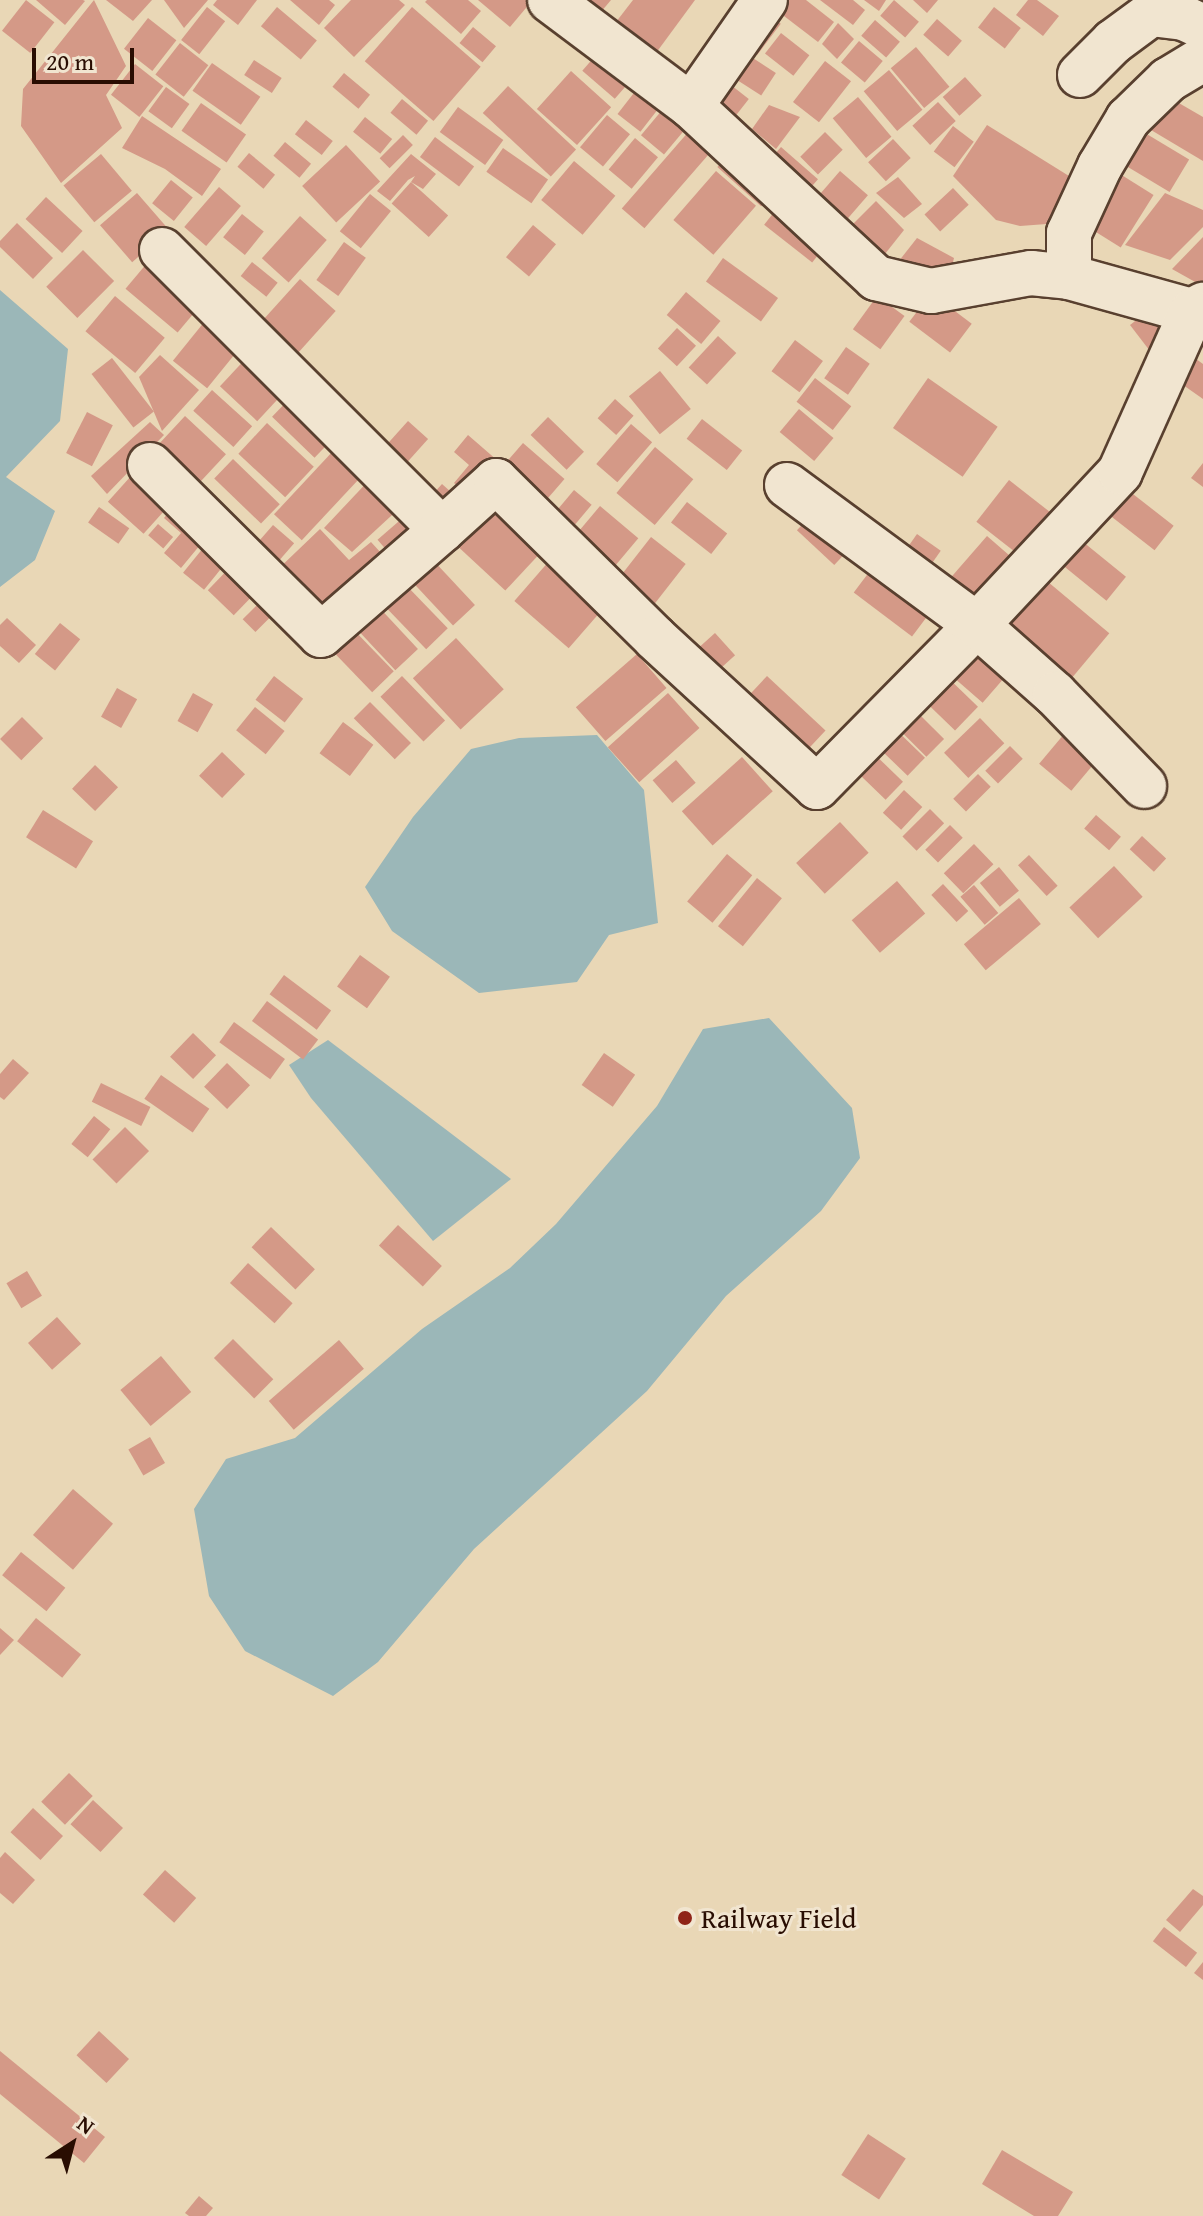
<!DOCTYPE html>
<html>
<head>
<meta charset="utf-8">
<style>
	body { margin:0 }
	#map { position:relative; width:1203px; height:2216px; overflow:hidden; background:#e9d7b6; font-family:"Gentium Book Plus",serif }
	div>[style] { position:absolute }
	.water>* { inset:0; background:#9bb7b8 }
	.building>* { inset:0; background:#d49987; transform-origin:0 0 }
	.roads { filter:drop-shadow(2px 0 #59402f) drop-shadow(-2px 0 #59402f) drop-shadow(0 2px #59402f) drop-shadow(0 -2px #59402f) }
	.minor>* { height:44px; margin:-22px; padding:0 22px; transform-origin:22px; border-radius:22px; background:#f1e5d0 }
	.dots>* { width:22px; height:22px; translate:-50% -50%; box-sizing:border-box; border:4px solid #f1e5d0; border-radius:50% }
	span { translate:-50% -50%; white-space:nowrap; text-align:center; line-height:1.15; -webkit-text-stroke:6px #f1e5d0; paint-order:stroke }
	.poi-label { font-size:28px; color:#290d02 }
	.left { translate:0 -50%; text-align:left }
	.north { position:absolute; left:32px; top:2104px; width:80px; height:80px; -webkit-text-stroke:6px #f1e5d0; paint-order:stroke; rotate:36deg; font-size:22px; font-weight:700; line-height:32px; text-align:center; color:#290d02 }
	.north::after { content:''; display:block; margin:auto; width:28px; height:36px; background:#290d02; clip-path:polygon(50% 0,100% 100%,50% 72%,0 100%) }
	.scale { position:absolute; left:32px; top:48px; width:102px; height:36px; box-sizing:border-box; border:4px solid #290d02; border-top:0; padding-left:10px; font-size:24px; line-height:28px; white-space:nowrap; color:#290d02; -webkit-text-stroke:6px #f1e5d0; paint-order:stroke }
</style>
</head>
<body>
<div id="map">
	<div class="water">
		<div style="clip-path:polygon(0 290px,68px 349px,60px 421px,6px 477px,55px 511px,35px 560px,0 587px)"></div>
		<div style="clip-path:polygon(597px 735px,644px 790px,658px 923px,609px 935px,577px 982px,479px 993px,392px 931px,365px 887px,413px 817px,471px 749px,519px 738px)"></div>
		<div style="clip-path:polygon(769px 1018px,852px 1108px,860px 1158px,821px 1211px,726px 1296px,647px 1391px,474px 1549px,378px 1662px,333px 1696px,245px 1651px,209px 1596px,194px 1509px,226px 1459px,295px 1438px,422px 1329px,510px 1268px,556px 1224px,657px 1106px,703px 1029px)"></div>
		<div style="clip-path:polygon(328px 1040px,511px 1179px,433px 1241px,311px 1098px,289px 1065px)"></div>
	</div>
	<div class="building">
		<div style="left:26px;top:0;width:36px;height:39px;rotate:38deg"></div>
		<div style="clip-path:polygon(36px 0,83px 0,85px 1px,65px 25px)"></div>
		<div style="clip-path:polygon(94px 0,126px 66px,106px 95px,122px 128px,61px 183px,21px 126px,23px 89px)"></div>
		<div style="clip-path:polygon(106px 0,152px 0,133px 21px)"></div>
		<div style="clip-path:polygon(164px 0,208px 0,184px 28px)"></div>
		<div style="clip-path:polygon(217px 0,257px 0,238px 25px,213px 5px)"></div>
		<div style="clip-path:polygon(290px 0,329px 0,335px 5px,319px 25px)"></div>
		<div style="clip-path:polygon(351px 0,399px 0,405px 5px,354px 57px,324px 28px)"></div>
		<div style="clip-path:polygon(427px 0,468px 0,481px 11px,461px 34px,425px 2px)"></div>
		<div style="clip-path:polygon(478px 0,529px 0,531px 2px,510px 27px)"></div>
		<div style="clip-path:polygon(573px 0,611px 0,595px 19px)"></div>
		<div style="clip-path:polygon(633px 0,695px 0,656px 53px,616px 22px)"></div>
		<div style="clip-path:polygon(770px 0,806px 0,834px 22px,818px 42px,767px 3px)"></div>
		<div style="clip-path:polygon(820px 0,853px 0,865px 10px,853px 25px)"></div>
		<div style="clip-path:polygon(864px 0,886px 0,879px 11px)"></div>
		<div style="left:894px;top:0;width:33px;height:21px;rotate:41deg"></div>
		<div style="clip-path:polygon(913px 0,938px 0,927px 13px)"></div>
		<div style="clip-path:polygon(1028px 0,1037px 0,1059px 16px,1043px 36px,1016px 15px)"></div>
		<div style="left:207px;top:7px;width:23px;height:42px;rotate:38deg"></div>
		<div style="left:277px;top:7px;width:52px;height:25px;rotate:40deg"></div>
		<div style="left:412px;top:7px;width:91px;height:72px;rotate:41deg"></div>
		<div style="left:994px;top:7px;width:34px;height:26px;rotate:38deg"></div>
		<div style="left:764px;top:11px;width:21px;height:39px;rotate:37deg"></div>
		<div style="left:148px;top:18px;width:36px;height:39px;rotate:38deg"></div>
		<div style="left:937px;top:19px;width:33px;height:21px;rotate:41deg"></div>
		<div style="left:875px;top:20px;width:33px;height:21px;rotate:41deg"></div>
		<div style="clip-path:polygon(838px 23px,854px 39px,837px 59px,822px 44px)"></div>
		<div style="left:473px;top:27px;width:30px;height:21px;rotate:40deg"></div>
		<div style="left:781px;top:33px;width:36px;height:26px;rotate:38deg"></div>
		<div style="left:859px;top:41px;width:31px;height:28px;rotate:40deg"></div>
		<div style="left:180px;top:43px;width:36px;height:40px;rotate:38deg"></div>
		<div style="left:916px;top:47px;width:52px;height:33px;rotate:50deg"></div>
		<div style="left:602px;top:48px;width:43px;height:30px;rotate:41deg"></div>
		<div style="left:739px;top:49px;width:44px;height:27px;rotate:33deg"></div>
		<div style="left:254px;top:60px;width:33px;height:18px;rotate:33deg"></div>
		<div style="left:825px;top:61px;width:33px;height:52px;rotate:38deg"></div>
		<div style="left:212px;top:63px;width:59px;height:34px;rotate:35deg"></div>
		<div style="left:135px;top:64px;width:36px;height:39px;rotate:38deg"></div>
		<div style="left:889px;top:70px;width:52px;height:33px;rotate:50deg"></div>
		<div style="left:571px;top:71px;width:54px;height:51px;rotate:42deg"></div>
		<div style="left:344px;top:73px;width:34px;height:18px;rotate:40deg"></div>
		<div style="left:965px;top:77px;width:25px;height:30px;rotate:48deg"></div>
		<div style="left:722px;top:78px;width:34px;height:27px;rotate:38deg"></div>
		<div style="left:644px;top:80px;width:29px;height:43px;rotate:38deg"></div>
		<div style="left:508px;top:86px;width:93px;height:37px;rotate:43deg"></div>
		<div style="left:166px;top:87px;width:29px;height:30px;rotate:36deg"></div>
		<div style="clip-path:polygon(1165px 95px,1203px 117px,1203px 161px,1146px 127px)"></div>
		<div style="left:858px;top:97px;width:52px;height:33px;rotate:50deg"></div>
		<div style="left:402px;top:99px;width:34px;height:18px;rotate:40deg"></div>
		<div style="left:938px;top:102px;width:26px;height:35px;rotate:47deg"></div>
		<div style="left:201px;top:103px;width:55px;height:34px;rotate:35deg"></div>
		<div style="left:668px;top:103px;width:30px;height:42px;rotate:40deg"></div>
		<div style="clip-path:polygon(769px 105px,800px 117px,776px 149px,752px 129px)"></div>
		<div style="left:458px;top:107px;width:56px;height:31px;rotate:36deg"></div>
		<div style="left:607px;top:115px;width:30px;height:42px;rotate:40deg"></div>
		<div style="clip-path:polygon(142px 116px,221px 169px,202px 196px,165px 169px,122px 148px)"></div>
		<div style="left:365px;top:117px;width:35px;height:19px;rotate:39deg"></div>
		<div style="left:306px;top:120px;width:34px;height:18px;rotate:38deg"></div>
		<div style="left:1130px;top:124px;width:69px;height:38px;rotate:31deg"></div>
		<div style="clip-path:polygon(987px 125px,1085px 186px,1060px 223px,1020px 226px,996px 220px,953px 176px)"></div>
		<div style="left:953px;top:126px;width:26px;height:32px;rotate:37deg"></div>
		<div style="left:690px;top:130px;width:30px;height:104px;rotate:41deg"></div>
		<div style="left:825px;top:132px;width:25px;height:35px;rotate:45deg"></div>
		<div style="left:403px;top:135px;width:14px;height:33px;rotate:45deg"></div>
		<div style="left:435px;top:137px;width:49px;height:25px;rotate:37deg"></div>
		<div style="left:635px;top:138px;width:30px;height:41px;rotate:40deg"></div>
		<div style="left:893px;top:139px;width:26px;height:34px;rotate:47deg"></div>
		<div style="left:285px;top:142px;width:34px;height:18px;rotate:40deg"></div>
		<div style="left:346px;top:145px;width:50px;height:60px;rotate:47deg"></div>
		<div style="left:781px;top:147px;width:49px;height:24px;rotate:41deg"></div>
		<div style="left:503px;top:148px;width:55px;height:29px;rotate:35deg"></div>
		<div style="left:249px;top:153px;width:34px;height:18px;rotate:40deg"></div>
		<div style="left:101px;top:154px;width:48px;height:49px;rotate:50deg"></div>
		<div style="clip-path:polygon(411px 154px,436px 174px,423px 189px,411px 182px,415px 176px,408px 180px,390px 201px,377px 191px)"></div>
		<div style="left:728px;top:155px;width:59px;height:16px;rotate:42deg"></div>
		<div style="left:574px;top:161px;width:54px;height:51px;rotate:40deg"></div>
		<div style="left:1112px;top:169px;width:49px;height:62px;rotate:32deg"></div>
		<div style="left:716px;top:171px;width:53px;height:65px;rotate:41deg"></div>
		<div style="left:840px;top:171px;width:37px;height:40px;rotate:41deg"></div>
		<div style="clip-path:polygon(898px 177px,922px 204px,904px 218px,876px 193px)"></div>
		<div style="left:171px;top:180px;width:28px;height:30px;rotate:39deg"></div>
		<div style="left:411px;top:182px;width:50px;height:29px;rotate:42deg"></div>
		<div style="left:219px;top:187px;width:29px;height:53px;rotate:41deg"></div>
		<div style="left:953px;top:188px;width:23px;height:39px;rotate:47deg"></div>
		<div style="left:137px;top:193px;width:49px;height:49px;rotate:49deg"></div>
		<div style="clip-path:polygon(1165px 193px,1203px 210px,1203px 227px,1170px 260px,1125px 245px)"></div>
		<div style="left:370px;top:194px;width:27px;height:48px;rotate:39deg"></div>
		<div style="left:46px;top:197px;width:50px;height:30px;rotate:43deg"></div>
		<div style="clip-path:polygon(876px 201px,904px 230px,881px 259px,843px 234px)"></div>
		<div style="left:782px;top:202px;width:61px;height:29px;rotate:38deg"></div>
		<div style="left:242px;top:214px;width:28px;height:30px;rotate:39deg"></div>
		<div style="left:300px;top:216px;width:36px;height:57px;rotate:42deg"></div>
		<div style="clip-path:polygon(17px 223px,53px 258px,33px 279px,0 247px,0 241px)"></div>
		<div style="left:533px;top:225px;width:30px;height:42px;rotate:40deg"></div>
		<div style="clip-path:polygon(1203px 237px,1203px 282px,1197px 283px,1172px 269px)"></div>
		<div style="clip-path:polygon(917px 238px,954px 258px,952px 266px,924px 271px,895px 266px)"></div>
		<div style="left:344px;top:242px;width:27px;height:47px;rotate:36deg"></div>
		<div style="left:83px;top:250px;width:44px;height:52px;rotate:45deg"></div>
		<div style="left:723px;top:258px;width:68px;height:29px;rotate:36deg"></div>
		<div style="left:148px;top:262px;width:68px;height:35px;rotate:40deg"></div>
		<div style="left:252px;top:262px;width:33px;height:18px;rotate:39deg"></div>
		<div style="left:300px;top:279px;width:48px;height:59px;rotate:42deg"></div>
		<div style="left:686px;top:292px;width:45px;height:30px;rotate:40deg"></div>
		<div style="left:931px;top:293px;width:51px;height:36px;rotate:37deg"></div>
		<div style="left:115px;top:296px;width:65px;height:46px;rotate:40deg"></div>
		<div style="left:877px;top:296px;width:34px;height:41px;rotate:36deg"></div>
		<div style="clip-path:polygon(1148px 311px,1173px 331px,1153px 355px,1130px 325px)"></div>
		<div style="left:205px;top:321px;width:44px;height:51px;rotate:39deg"></div>
		<div style="left:677px;top:328px;width:26px;height:28px;rotate:43deg"></div>
		<div style="left:718px;top:336px;width:25px;height:43px;rotate:43deg"></div>
		<div style="left:795px;top:340px;width:35px;height:39px;rotate:37deg"></div>
		<div style="left:846px;top:347px;width:29px;height:38px;rotate:35deg"></div>
		<div style="left:252px;top:352px;width:51px;height:47px;rotate:43deg"></div>
		<div style="clip-path:polygon(160px 355px,199px 390px,162px 431px,139px 377px)"></div>
		<div style="clip-path:polygon(1192px 356px,1203px 364px,1203px 399px,1176px 380px)"></div>
		<div style="left:112px;top:358px;width:68px;height:26px;rotate:52deg"></div>
		<div style="left:660px;top:371px;width:49px;height:40px;rotate:51deg"></div>
		<div style="left:815px;top:378px;width:46px;height:30px;rotate:38deg"></div>
		<div style="left:928px;top:378px;width:85px;height:61px;rotate:35deg"></div>
		<div style="left:212px;top:390px;width:54px;height:28px;rotate:42deg"></div>
		<div style="left:295px;top:393px;width:59px;height:33px;rotate:44deg"></div>
		<div style="left:615px;top:399px;width:25px;height:26px;rotate:42deg"></div>
		<div style="left:799px;top:409px;width:45px;height:30px;rotate:40deg"></div>
		<div style="left:87px;top:412px;width:29px;height:46px;rotate:27deg"></div>
		<div style="left:185px;top:416px;width:56px;height:56px;rotate:43deg"></div>
		<div style="left:548px;top:417px;width:50px;height:25px;rotate:44deg"></div>
		<div style="left:702px;top:419px;width:51px;height:25px;rotate:38deg"></div>
		<div style="left:408px;top:421px;width:27px;height:48px;rotate:42deg"></div>
		<div style="clip-path:polygon(150px 422px,164px 435px,107px 494px,91px 476px)"></div>
		<div style="left:267px;top:423px;width:64px;height:42px;rotate:43deg"></div>
		<div style="left:631px;top:424px;width:28px;height:53px;rotate:41deg"></div>
		<div style="clip-path:polygon(468px 435px,498px 461px,468px 495px,454px 483px,469px 465px,454px 452px)"></div>
		<div style="left:523px;top:443px;width:55px;height:43px;rotate:41deg"></div>
		<div style="left:655px;top:447px;width:50px;height:60px;rotate:40deg"></div>
		<div style="left:334px;top:450px;width:38px;height:88px;rotate:43deg"></div>
		<div style="left:233px;top:459px;width:65px;height:27px;rotate:44deg"></div>
		<div style="clip-path:polygon(1203px 463px,1203px 487px,1191px 478px)"></div>
		<div style="left:140px;top:466px;width:48px;height:48px;rotate:42deg"></div>
		<div style="clip-path:polygon(373px 476px,404px 504px,352px 552px,324px 528px)"></div>
		<div style="left:1009px;top:480px;width:58px;height:53px;rotate:38deg"></div>
		<div style="clip-path:polygon(442px 484px,461px 501px,424px 504px)"></div>
		<div style="left:1124px;top:487px;width:63px;height:31px;rotate:38deg"></div>
		<div style="left:574px;top:490px;width:23px;height:43px;rotate:40deg"></div>
		<div style="left:495px;top:499px;width:70px;height:60px;rotate:43deg"></div>
		<div style="left:687px;top:502px;width:51px;height:26px;rotate:38deg"></div>
		<div style="clip-path:polygon(175px 504px,210px 533px,181px 568px,164px 553px,181px 533px,164px 518px)"></div>
		<div style="left:600px;top:506px;width:50px;height:50px;rotate:40deg"></div>
		<div style="left:99px;top:507px;width:37px;height:19px;rotate:35deg"></div>
		<div style="left:413px;top:509px;width:32px;height:47px;rotate:49deg"></div>
		<div style="left:814px;top:512px;width:51px;height:25px;rotate:43deg"></div>
		<div style="left:158px;top:524px;width:20px;height:15px;rotate:41deg"></div>
		<div style="left:273px;top:525px;width:28px;height:35px;rotate:41deg"></div>
		<div style="clip-path:polygon(320px 529px,349px 560px,371px 542px,392px 565px,321px 624px,273px 574px)"></div>
		<div style="left:917px;top:534px;width:29px;height:34px;rotate:35deg"></div>
		<div style="left:987px;top:536px;width:37px;height:64px;rotate:41deg"></div>
		<div style="left:212px;top:537px;width:27px;height:46px;rotate:39deg"></div>
		<div style="left:651px;top:537px;width:44px;height:65px;rotate:38deg"></div>
		<div style="left:1077px;top:537px;width:63px;height:31px;rotate:39deg"></div>
		<div style="left:557px;top:552px;width:72px;height:65px;rotate:41deg"></div>
		<div style="left:432px;top:559px;width:63px;height:30px;rotate:47deg"></div>
		<div style="left:879px;top:559px;width:73px;height:42px;rotate:37deg"></div>
		<div style="left:237px;top:560px;width:36px;height:42px;rotate:44deg"></div>
		<div style="left:1035px;top:571px;width:97px;height:72px;rotate:40deg"></div>
		<div style="left:404px;top:583px;width:63px;height:30px;rotate:46deg"></div>
		<div style="left:271px;top:591px;width:18px;height:40px;rotate:45deg"></div>
		<div style="left:375px;top:603px;width:63px;height:31px;rotate:47deg"></div>
		<div style="clip-path:polygon(7px 618px,36px 645px,19px 663px,0 646px,0 625px)"></div>
		<div style="left:60px;top:623px;width:26px;height:40px;rotate:39deg"></div>
		<div style="left:350px;top:626px;width:63px;height:30px;rotate:46deg"></div>
		<div style="left:715px;top:633px;width:30px;height:31px;rotate:48deg"></div>
		<div style="left:456px;top:638px;width:70px;height:59px;rotate:47deg"></div>
		<div style="left:981px;top:639px;width:43px;height:47px;rotate:41deg"></div>
		<div style="left:637px;top:654px;width:45px;height:81px;rotate:49deg"></div>
		<div style="left:942px;top:672px;width:50px;height:33px;rotate:44deg"></div>
		<div style="left:274px;top:676px;width:37px;height:30px;rotate:38deg"></div>
		<div style="left:402px;top:676px;width:62px;height:30px;rotate:46deg"></div>
		<div style="left:767px;top:676px;width:80px;height:37px;rotate:43deg"></div>
		<div style="left:117px;top:688px;width:23px;height:33px;rotate:29deg"></div>
		<div style="left:193px;top:693px;width:23px;height:32px;rotate:29deg"></div>
		<div style="left:668px;top:693px;width:47px;height:81px;rotate:48deg"></div>
		<div style="left:370px;top:702px;width:58px;height:23px;rotate:45deg"></div>
		<div style="left:908px;top:703px;width:51px;height:25px;rotate:45deg"></div>
		<div style="left:255px;top:707px;width:38px;height:30px;rotate:39deg"></div>
		<div style="left:22px;top:717px;width:30px;height:31px;rotate:45deg"></div>
		<div style="left:980px;top:718px;width:35px;height:50px;rotate:46deg"></div>
		<div style="left:343px;top:722px;width:38px;height:39px;rotate:37deg"></div>
		<div style="left:889px;top:723px;width:50px;height:25px;rotate:44deg"></div>
		<div style="left:1070px;top:727px;width:42px;height:48px;rotate:40deg"></div>
		<div style="left:1010px;top:746px;width:18px;height:35px;rotate:45deg"></div>
		<div style="left:867px;top:747px;width:50px;height:25px;rotate:44deg"></div>
		<div style="left:222px;top:752px;width:32px;height:33px;rotate:44deg"></div>
		<div style="left:742px;top:757px;width:46px;height:81px;rotate:48deg"></div>
		<div style="left:676px;top:760px;width:30px;height:31px;rotate:49deg"></div>
		<div style="left:95px;top:765px;width:32px;height:33px;rotate:44deg"></div>
		<div style="left:978px;top:774px;width:18px;height:35px;rotate:45deg"></div>
		<div style="left:904px;top:790px;width:25px;height:31px;rotate:43deg"></div>
		<div style="left:930px;top:809px;width:20px;height:39px;rotate:45deg"></div>
		<div style="left:43px;top:810px;width:59px;height:32px;rotate:32deg"></div>
		<div style="left:1096px;top:815px;width:33px;height:18px;rotate:41deg"></div>
		<div style="left:840px;top:822px;width:42px;height:60px;rotate:47deg"></div>
		<div style="left:950px;top:825px;width:18px;height:35px;rotate:45deg"></div>
		<div style="left:1142px;top:836px;width:33px;height:18px;rotate:43deg"></div>
		<div style="left:974px;top:844px;width:28px;height:42px;rotate:46deg"></div>
		<div style="left:727px;top:854px;width:33px;height:62px;rotate:40deg"></div>
		<div style="left:1029px;top:855px;width:42px;height:15px;rotate:47deg"></div>
		<div style="left:1114px;top:866px;width:42px;height:61px;rotate:47deg"></div>
		<div style="left:999px;top:867px;width:31px;height:25px;rotate:50deg"></div>
		<div style="left:757px;top:878px;width:32px;height:62px;rotate:39deg"></div>
		<div style="left:897px;top:881px;width:43px;height:60px;rotate:49deg"></div>
		<div style="left:943px;top:884px;width:37px;height:16px;rotate:47deg"></div>
		<div style="left:974px;top:885px;width:37px;height:18px;rotate:49deg"></div>
		<div style="left:1019px;top:898px;width:34px;height:72px;rotate:50deg"></div>
		<div style="left:360px;top:955px;width:37px;height:39px;rotate:36deg"></div>
		<div style="left:284px;top:975px;width:59px;height:24px;rotate:37deg"></div>
		<div style="left:267px;top:1001px;width:64px;height:25px;rotate:37deg"></div>
		<div style="left:234px;top:1022px;width:63px;height:25px;rotate:36deg"></div>
		<div style="left:193px;top:1033px;width:32px;height:33px;rotate:44deg"></div>
		<div style="left:604px;top:1053px;width:38px;height:39px;rotate:35deg"></div>
		<div style="clip-path:polygon(13px 1059px,29px 1073px,4px 1100px,0 1097px,0 1074px)"></div>
		<div style="left:227px;top:1063px;width:32px;height:33px;rotate:44deg"></div>
		<div style="left:161px;top:1075px;width:59px;height:29px;rotate:35deg"></div>
		<div style="left:101px;top:1083px;width:55px;height:21px;rotate:26deg"></div>
		<div style="left:94px;top:1116px;width:21px;height:36px;rotate:39deg"></div>
		<div style="left:125px;top:1127px;width:34px;height:46px;rotate:45deg"></div>
		<div style="left:398px;top:1225px;width:60px;height:28px;rotate:43deg"></div>
		<div style="left:271px;top:1227px;width:61px;height:28px;rotate:44deg"></div>
		<div style="left:248px;top:1263px;width:60px;height:27px;rotate:42deg"></div>
		<div style="left:27px;top:1271px;width:29px;height:24px;rotate:59deg"></div>
		<div style="left:57px;top:1317px;width:36px;height:39px;rotate:48deg"></div>
		<div style="left:233px;top:1339px;width:57px;height:27px;rotate:45deg"></div>
		<div style="left:339px;top:1340px;width:38px;height:93px;rotate:49deg"></div>
		<div style="left:161px;top:1356px;width:47px;height:53px;rotate:50deg"></div>
		<div style="left:150px;top:1437px;width:30px;height:25px;rotate:60deg"></div>
		<div style="left:73px;top:1489px;width:53px;height:61px;rotate:41deg"></div>
		<div style="left:21px;top:1552px;width:57px;height:30px;rotate:39deg"></div>
		<div style="left:36px;top:1618px;width:58px;height:30px;rotate:39deg"></div>
		<div style="clip-path:polygon(0 1628px,14px 1640px,0 1655px)"></div>
		<div style="left:69px;top:1773px;width:33px;height:40px;rotate:44deg"></div>
		<div style="left:93px;top:1800px;width:41px;height:33px;rotate:43deg"></div>
		<div style="left:33px;top:1808px;width:41px;height:33px;rotate:43deg"></div>
		<div style="clip-path:polygon(5px 1852px,35px 1880px,13px 1904px,0 1893px,0 1858px)"></div>
		<div style="left:165px;top:1870px;width:42px;height:33px;rotate:42deg"></div>
		<div style="clip-path:polygon(1193px 1889px,1203px 1896px,1203px 1905px,1180px 1932px,1166px 1920px)"></div>
		<div style="left:1164px;top:1927px;width:42px;height:18px;rotate:38deg"></div>
		<div style="clip-path:polygon(1203px 1962px,1203px 1980px,1194px 1973px)"></div>
		<div style="left:99px;top:2031px;width:41px;height:33px;rotate:43deg"></div>
		<div style="clip-path:polygon(0 2051px,105px 2137px,84px 2163px,0 2094px)"></div>
		<div style="left:868px;top:2134px;width:45px;height:49px;rotate:33deg"></div>
		<div style="clip-path:polygon(1002px 2150px,1073px 2192px,1058px 2216px,1034px 2216px,982px 2184px)"></div>
		<div style="clip-path:polygon(199px 2196px,213px 2208px,206px 2216px,189px 2216px,185px 2213px)"></div>
	</div>
	<div class="roads">
		<div class="minor">
			<div style="left:550px;top:0;width:176px;rotate:36.9deg"></div>
			<div style="left:691px;top:106px;width:253px;rotate:42.9deg"></div>
			<div style="left:876px;top:278px;width:57px;rotate:13.3deg"></div>
			<div style="left:931px;top:291px;width:102px;rotate:-10.2deg"></div>
			<div style="left:1031px;top:273px;width:38px;rotate:6deg"></div>
			<div style="left:1069px;top:277px;width:128px;rotate:15.5deg"></div>
			<div style="left:1192px;top:311px;width:13px;rotate:-29deg"></div>
			<div style="left:1080px;top:75px;width:47px;rotate:-45deg"></div>
			<div style="left:1113px;top:42px;width:47px;rotate:-36.4deg"></div>
			<div style="left:1151px;top:14px;width:33px;rotate:7deg"></div>
			<div style="left:1184px;top:18px;width:21px;rotate:25deg"></div>
			<div style="left:691px;top:106px;width:129px;rotate:-55.1deg"></div>
			<div style="left:162px;top:250px;width:396px;rotate:45deg"></div>
			<div style="left:442px;top:530px;width:73px;rotate:-42.2deg"></div>
			<div style="left:496px;top:481px;width:223px;rotate:44.6deg"></div>
			<div style="left:655px;top:638px;width:220px;rotate:42.6deg"></div>
			<div style="left:817px;top:787px;width:228px;rotate:-45.4deg"></div>
			<div style="left:977px;top:625px;width:209px;rotate:-46.9deg"></div>
			<div style="left:1120px;top:472px;width:176px;rotate:-65.9deg"></div>
			<div style="left:1069px;top:277px;width:44px;rotate:-90deg"></div>
			<div style="left:1069px;top:233px;width:74px;rotate:-65.2deg"></div>
			<div style="left:1100px;top:166px;width:55px;rotate:-59.2deg"></div>
			<div style="left:1128px;top:119px;width:56px;rotate:-44.3deg"></div>
			<div style="left:1168px;top:80px;width:41px;rotate:-31deg"></div>
			<div style="left:150px;top:465px;width:241px;rotate:44.8deg"></div>
			<div style="left:321px;top:635px;width:160px;rotate:-41deg"></div>
			<div style="left:787px;top:485px;width:236px;rotate:36.4deg"></div>
			<div style="left:977px;top:625px;width:104px;rotate:41.5deg"></div>
			<div style="left:1055px;top:694px;width:128px;rotate:45.9deg"></div>
		</div>
	</div>
	<div class="dots">
		<div style="left:685px;top:1918px;background:#8f2418"></div>
	</div>
	<div class="poi-label">
		<span class="left" style="left:701px;top:1918px">Railway Field</span>
	</div>
	<div class="north">N</div>
	<div class="scale">20 m</div>
</div>
</body>
</html>
